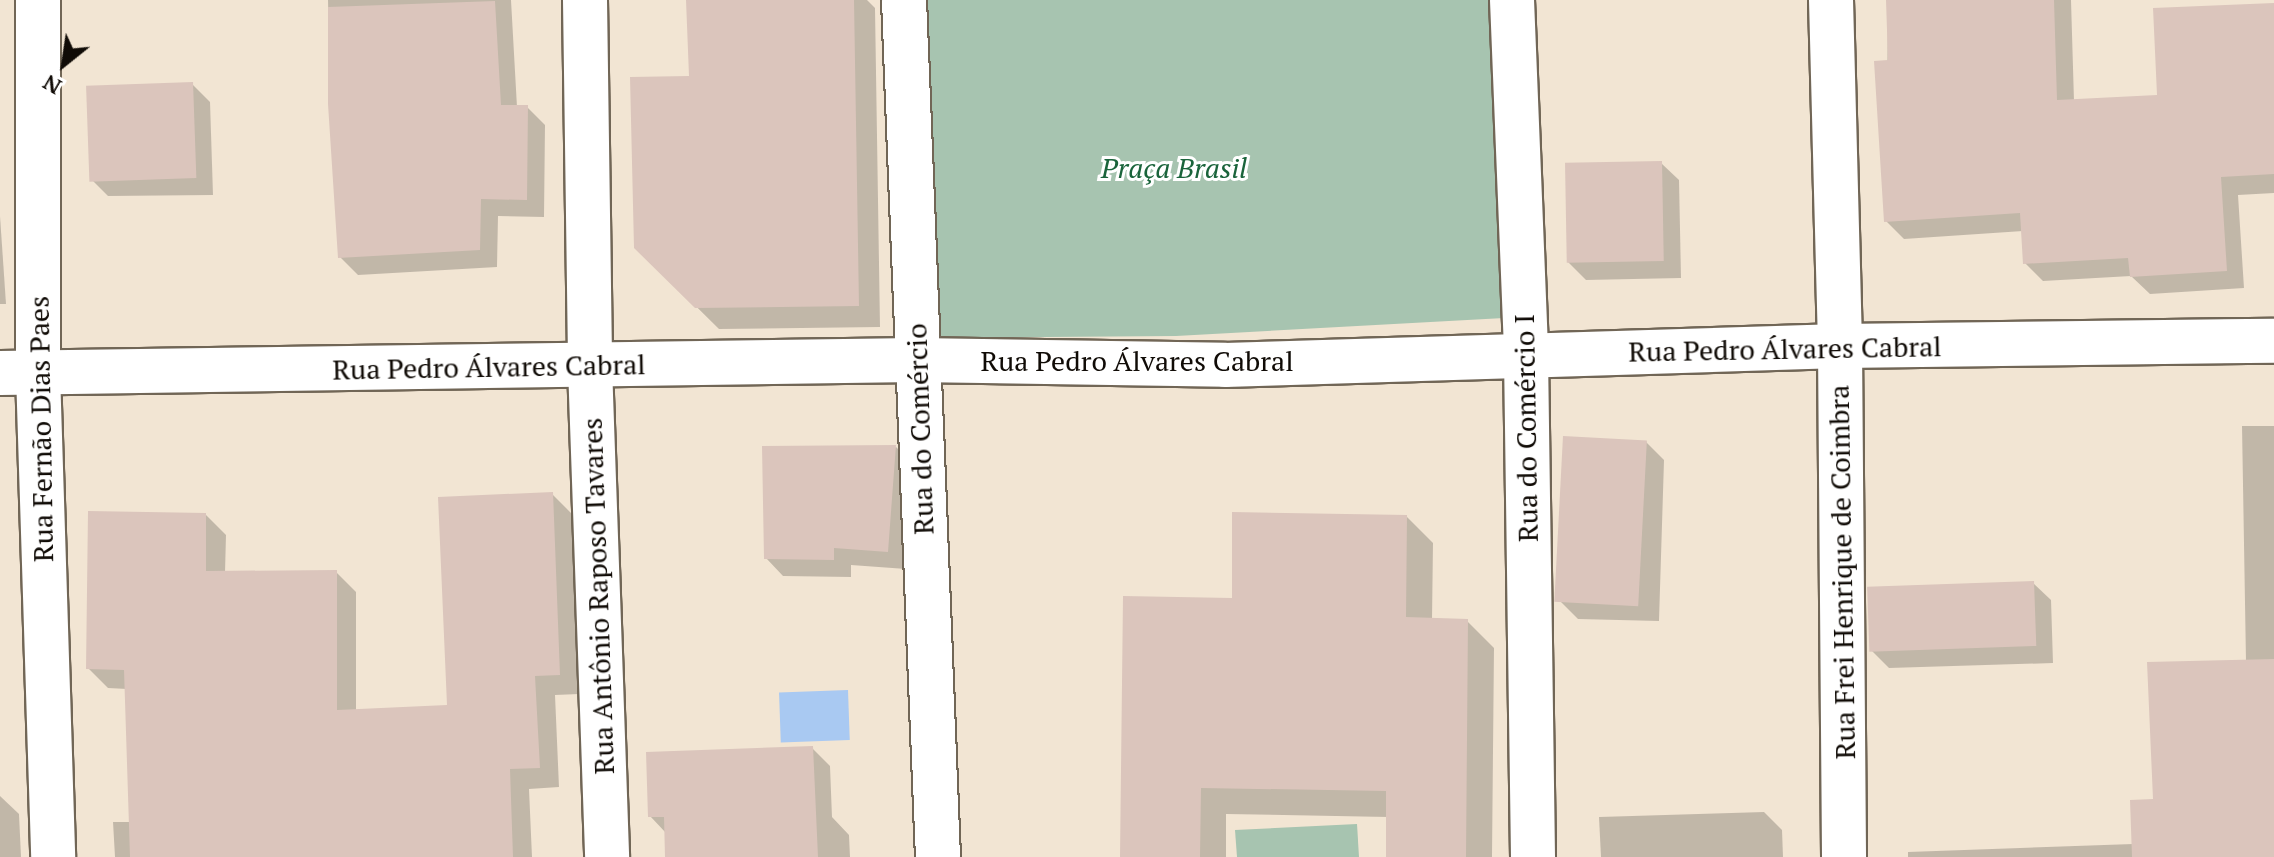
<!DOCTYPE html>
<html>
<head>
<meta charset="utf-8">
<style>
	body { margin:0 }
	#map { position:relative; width:2274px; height:857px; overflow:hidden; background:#f2e5d3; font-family:"PT Serif",serif }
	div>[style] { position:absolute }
	.green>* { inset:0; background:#a7c4b0 }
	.water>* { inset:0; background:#a9c9f2; transform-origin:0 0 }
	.shadow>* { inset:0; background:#0003 }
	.building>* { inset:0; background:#dbc5bc; transform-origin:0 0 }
	.roads { filter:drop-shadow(2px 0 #716656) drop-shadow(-2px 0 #716656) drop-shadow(0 2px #716656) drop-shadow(0 -2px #716656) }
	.street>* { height:44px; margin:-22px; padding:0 22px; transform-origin:22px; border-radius:22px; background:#fff }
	span { translate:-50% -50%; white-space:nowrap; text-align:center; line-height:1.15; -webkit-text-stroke:6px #fff; paint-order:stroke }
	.park-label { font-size:28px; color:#1a643b; font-style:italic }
	.street-label { font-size:28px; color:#100b06 }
	.north { position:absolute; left:24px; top:24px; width:80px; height:80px; -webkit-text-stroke:6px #fff; paint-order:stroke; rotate:210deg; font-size:22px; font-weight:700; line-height:32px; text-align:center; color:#100b06 }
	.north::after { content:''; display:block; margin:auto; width:28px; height:36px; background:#100b06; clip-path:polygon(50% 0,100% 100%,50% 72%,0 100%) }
</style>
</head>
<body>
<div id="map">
	<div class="green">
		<div style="clip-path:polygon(923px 0,1489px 0,1504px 318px,1176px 336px,932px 338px)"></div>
		<div style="clip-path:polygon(1357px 824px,1359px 857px,1237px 857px,1235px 830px)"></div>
	</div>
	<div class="water">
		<div style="left:848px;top:690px;width:50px;height:69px;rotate:88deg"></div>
	</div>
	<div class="shadow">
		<div style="clip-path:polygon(328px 0,511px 0,517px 107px,527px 107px,545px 125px,544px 217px,498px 216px,497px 267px,358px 275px,340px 257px,330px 104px)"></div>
		<div style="clip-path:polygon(688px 0,867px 0,875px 8px,880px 327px,719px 329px,636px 247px,691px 78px)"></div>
		<div style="clip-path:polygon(1888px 0,2071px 0,2074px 101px,2159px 97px,2274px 5px,2274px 193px,2238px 195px,2244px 288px,2150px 294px,2131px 276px,2043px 281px,2025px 263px,2023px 231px,1904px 239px,1886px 221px)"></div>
		<div style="clip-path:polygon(192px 84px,210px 102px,213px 195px,108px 196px,90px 178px)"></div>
		<div style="clip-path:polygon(1661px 163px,1679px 180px,1681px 278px,1586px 280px,1568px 262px)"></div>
		<div style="clip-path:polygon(0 216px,6px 304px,0 304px)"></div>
		<div style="clip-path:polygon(2242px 426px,2274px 426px,2274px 857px,1908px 857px,1908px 852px,2133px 844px,2155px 801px,2246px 662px)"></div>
		<div style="clip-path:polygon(1646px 442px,1664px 460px,1659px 621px,1578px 619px,1560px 601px)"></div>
		<div style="clip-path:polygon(896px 447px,914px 465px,906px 569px,851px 565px,851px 577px,783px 576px,766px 558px)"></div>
		<div style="clip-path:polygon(552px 494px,572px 514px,579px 694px,555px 695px,559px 787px,529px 789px,532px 857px,115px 857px,113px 822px,131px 822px,127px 689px,108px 688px,88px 668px,206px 515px,226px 535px,225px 573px,336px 572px,356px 592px,356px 711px,449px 707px)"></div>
		<div style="clip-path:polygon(1407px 517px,1433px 543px,1432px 620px,1467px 621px,1494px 648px,1492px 857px,1388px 857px,1388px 817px,1226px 814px,1226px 857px,1122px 857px,1234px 600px)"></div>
		<div style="clip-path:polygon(2033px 583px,2051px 600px,2053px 663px,1889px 668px,1871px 650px)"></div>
		<div style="clip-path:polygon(812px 748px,830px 766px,832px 817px,849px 835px,850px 857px,667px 857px,666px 833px,650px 816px)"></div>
		<div style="clip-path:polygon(0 796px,19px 814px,21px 857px,0 857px)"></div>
		<div style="clip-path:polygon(1764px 812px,1782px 830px,1783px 857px,1601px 857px,1599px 817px)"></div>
	</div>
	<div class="building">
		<div style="clip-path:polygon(686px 0,854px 0,859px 306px,695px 308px,634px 248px,630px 77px,689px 76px)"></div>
		<div style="clip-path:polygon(1886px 0,2054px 0,2057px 100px,2157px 95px,2153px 8px,2274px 3px,2274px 174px,2221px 177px,2227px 271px,2130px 277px,2128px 258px,2023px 264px,2020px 213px,1884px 222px,1874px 61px,1888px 60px)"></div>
		<div style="clip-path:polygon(495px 1px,501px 105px,528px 105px,527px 200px,481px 199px,480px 250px,338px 258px,328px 104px,328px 7px)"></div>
		<div style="left:193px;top:82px;width:96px;height:107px;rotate:88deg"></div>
		<div style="left:1662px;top:161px;width:100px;height:97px;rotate:89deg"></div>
		<div style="left:1563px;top:436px;width:84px;height:166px;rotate:3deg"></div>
		<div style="clip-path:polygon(896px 445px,888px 552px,834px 548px,834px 560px,764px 559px,762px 446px)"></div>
		<div style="clip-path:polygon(553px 492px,560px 675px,535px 676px,540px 768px,510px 769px,513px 857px,130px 857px,124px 670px,86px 669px,88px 511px,206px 513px,206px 571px,337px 570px,337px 710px,447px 705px,438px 497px)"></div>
		<div style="clip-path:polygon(1232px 512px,1407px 515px,1406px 617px,1468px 619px,1466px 857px,1386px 857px,1386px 791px,1201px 788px,1200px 857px,1120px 857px,1123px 596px,1232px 598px)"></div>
		<div style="left:2034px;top:581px;width:65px;height:167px;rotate:88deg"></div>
		<div style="clip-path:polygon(2274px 659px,2274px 857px,2132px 857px,2130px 800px,2153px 799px,2147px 662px)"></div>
		<div style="clip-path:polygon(813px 746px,818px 857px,665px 857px,664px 817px,648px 817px,646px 752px)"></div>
	</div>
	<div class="roads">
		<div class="street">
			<div style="left:38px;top:0;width:373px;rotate:90deg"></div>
			<div style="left:38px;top:373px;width:484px;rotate:88.2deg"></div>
			<div style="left:585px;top:0;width:366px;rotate:89.2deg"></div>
			<div style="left:590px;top:366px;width:491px;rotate:88deg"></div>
			<div style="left:904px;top:0;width:858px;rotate:87.73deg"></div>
			<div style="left:1512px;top:0;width:355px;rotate:87.7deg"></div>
			<div style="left:1526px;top:355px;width:502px;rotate:89.2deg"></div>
			<div style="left:1831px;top:0;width:346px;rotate:88.5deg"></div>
			<div style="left:1840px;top:346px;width:511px;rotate:89.55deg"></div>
			<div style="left:0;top:373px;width:916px;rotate:-0.81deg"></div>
			<div style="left:916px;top:360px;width:309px;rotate:0.9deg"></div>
			<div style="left:1225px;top:365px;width:615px;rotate:-1.77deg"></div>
			<div style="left:1840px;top:346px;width:434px;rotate:-0.7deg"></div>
		</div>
	</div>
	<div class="park-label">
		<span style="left:1174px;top:168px">Praça Brasil</span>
	</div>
	<div class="street-label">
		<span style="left:1785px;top:349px;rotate:-1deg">Rua Pedro Álvares Cabral</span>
		<span style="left:1137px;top:361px">Rua Pedro Álvares Cabral</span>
		<span style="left:489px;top:367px;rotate:-1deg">Rua Pedro Álvares Cabral</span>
		<span style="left:1526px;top:428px;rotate:-91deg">Rua do Comércio I</span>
		<span style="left:41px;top:429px;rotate:-91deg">Rua Fernão Dias Paes</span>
		<span style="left:920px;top:429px;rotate:-92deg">Rua do Comércio</span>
		<span style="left:1842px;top:572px;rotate:-91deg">Rua Frei Henrique de Coimbra</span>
		<span style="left:598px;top:596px;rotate:-92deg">Rua Antônio Raposo Tavares</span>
	</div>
	<div class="north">N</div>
</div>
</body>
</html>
